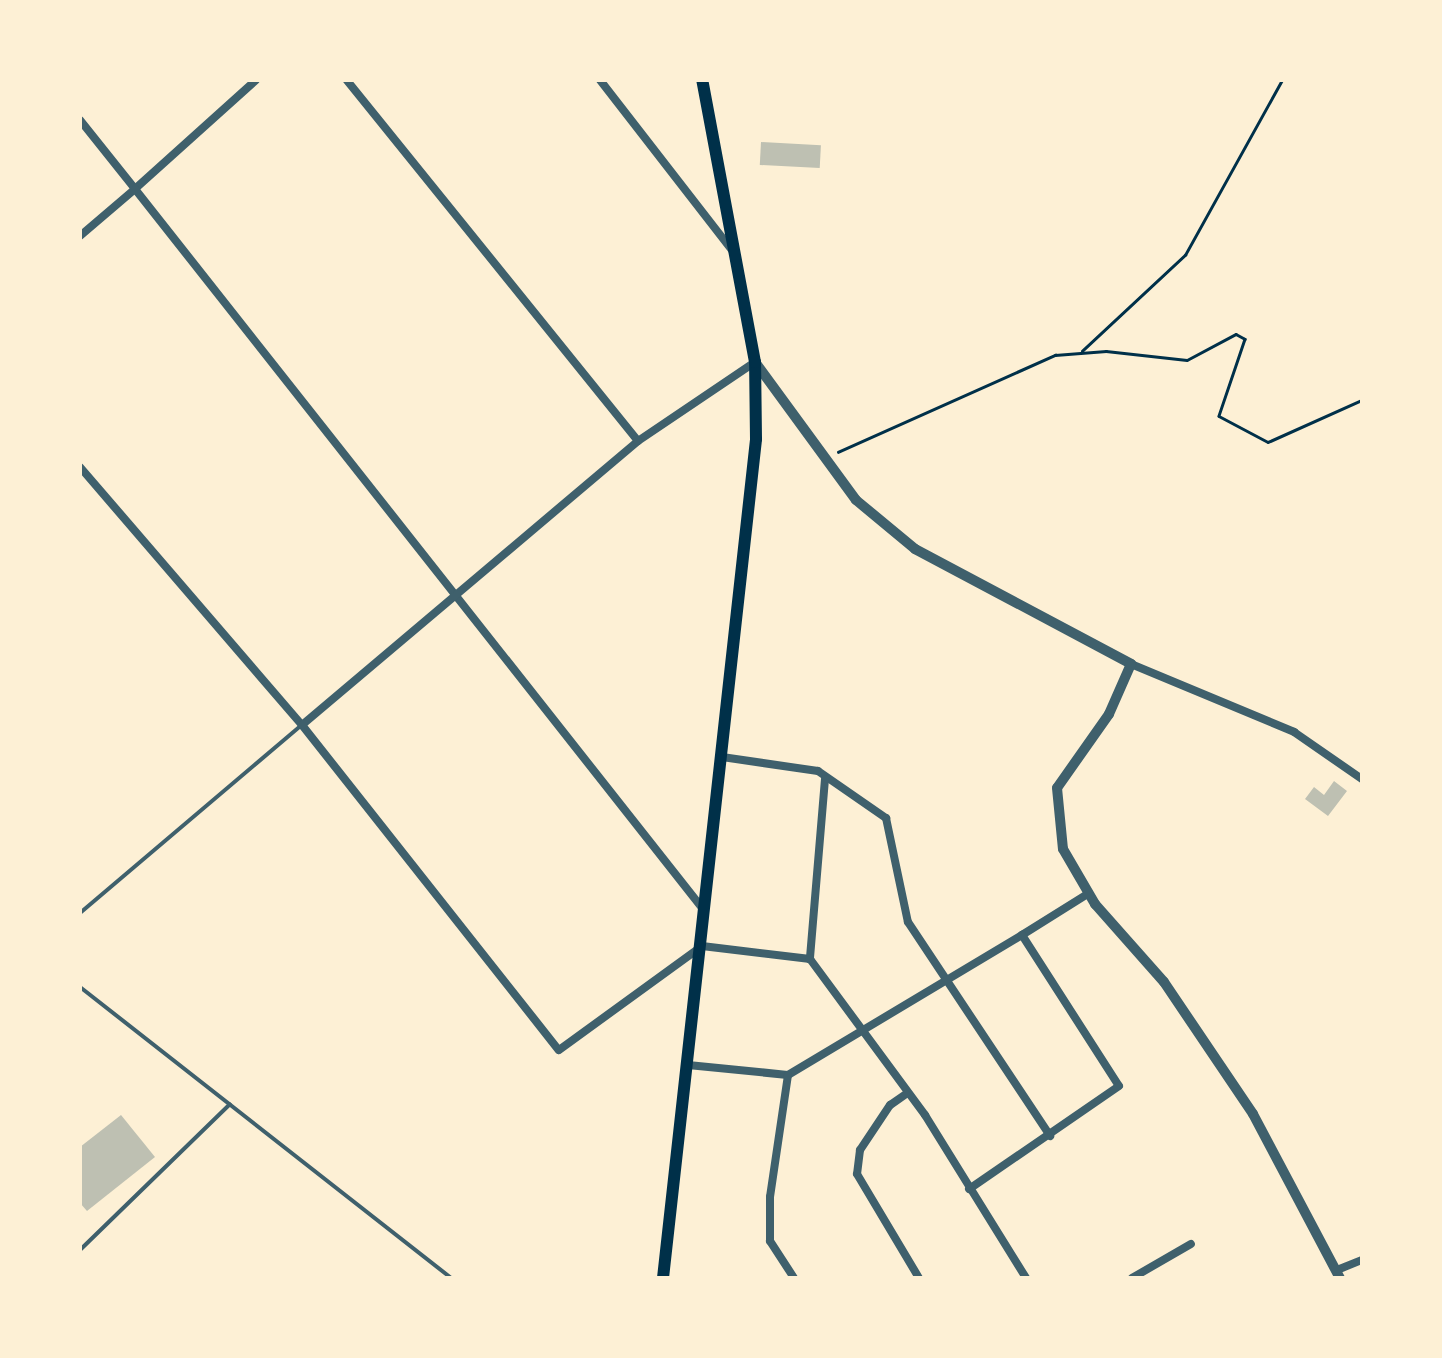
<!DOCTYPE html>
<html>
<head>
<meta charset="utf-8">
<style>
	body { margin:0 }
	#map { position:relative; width:1442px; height:1358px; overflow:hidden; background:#fdf0d5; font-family:Helvetica,sans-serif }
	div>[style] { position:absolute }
	.building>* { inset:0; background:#bec0b2; transform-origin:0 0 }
	.path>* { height:2.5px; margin:-1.25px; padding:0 1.25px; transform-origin:1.25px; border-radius:1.25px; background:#003049 }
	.service>* { height:4px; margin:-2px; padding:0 2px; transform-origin:2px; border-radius:2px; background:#3f606c }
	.minor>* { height:8px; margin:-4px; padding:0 4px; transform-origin:4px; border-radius:4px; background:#3f606c }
	.tertiary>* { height:10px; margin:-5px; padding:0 5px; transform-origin:5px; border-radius:5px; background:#3f606c }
	.primary>* { height:12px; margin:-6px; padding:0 6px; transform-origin:6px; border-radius:6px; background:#003049 }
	span { translate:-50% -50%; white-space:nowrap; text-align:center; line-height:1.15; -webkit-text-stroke:8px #fdf0d5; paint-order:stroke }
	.frame { position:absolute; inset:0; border:82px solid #fdf0d5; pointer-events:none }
</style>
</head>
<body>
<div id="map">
	<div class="building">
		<div style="left:761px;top:142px;width:60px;height:23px;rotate:3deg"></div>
		<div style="clip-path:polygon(1334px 781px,1347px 791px,1328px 816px,1305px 799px,1314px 787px,1324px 795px)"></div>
		<div style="clip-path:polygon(121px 1115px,155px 1157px,87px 1211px,80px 1203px,80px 1147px)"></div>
	</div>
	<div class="path">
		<div style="left:1082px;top:351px;width:141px;rotate:-43deg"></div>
		<div style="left:1185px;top:255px;width:200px;rotate:-61deg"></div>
		<div style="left:838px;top:452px;width:238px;rotate:-24.1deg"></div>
		<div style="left:1055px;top:355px;width:51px;rotate:-4.5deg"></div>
		<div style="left:1106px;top:351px;width:81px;rotate:6.3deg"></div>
		<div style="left:1187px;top:360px;width:55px;rotate:-28deg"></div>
		<div style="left:1236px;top:334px;width:10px;rotate:29deg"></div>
		<div style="left:1245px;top:339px;width:81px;rotate:108.7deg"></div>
		<div style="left:1219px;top:416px;width:55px;rotate:28deg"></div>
		<div style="left:1268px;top:442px;width:103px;rotate:-24.1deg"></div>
	</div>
	<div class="service">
		<div style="left:80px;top:913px;width:291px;rotate:-40.3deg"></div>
		<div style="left:80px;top:987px;width:472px;rotate:38.1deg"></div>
		<div style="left:80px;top:1250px;width:209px;rotate:-44.2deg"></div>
	</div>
	<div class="minor">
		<div style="left:256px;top:80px;width:163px;rotate:138deg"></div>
		<div style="left:135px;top:189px;width:917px;rotate:51.73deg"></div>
		<div style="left:600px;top:80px;width:215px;rotate:52.2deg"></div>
		<div style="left:80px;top:120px;width:88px;rotate:51.4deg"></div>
		<div style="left:135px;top:189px;width:72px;rotate:139.5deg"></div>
		<div style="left:638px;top:441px;width:141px;rotate:-34deg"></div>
		<div style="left:80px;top:467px;width:340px;rotate:49.3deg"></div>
		<div style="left:302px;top:725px;width:414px;rotate:51.7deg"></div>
		<div style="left:559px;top:1050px;width:177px;rotate:-36deg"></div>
		<div style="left:702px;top:946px;width:109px;rotate:6.9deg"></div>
		<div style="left:1131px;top:664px;width:177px;rotate:22.6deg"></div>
		<div style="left:1294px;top:732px;width:83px;rotate:34.7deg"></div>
		<div style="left:302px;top:725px;width:440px;rotate:-40.2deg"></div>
		<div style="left:638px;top:441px;width:464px;rotate:-128.9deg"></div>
		<div style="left:722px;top:757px;width:97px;rotate:8.3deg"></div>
		<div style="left:818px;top:771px;width:83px;rotate:34.7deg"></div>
		<div style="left:886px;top:818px;width:106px;rotate:78.1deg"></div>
		<div style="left:908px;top:922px;width:257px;rotate:56.4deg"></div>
		<div style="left:825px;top:779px;width:181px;rotate:94.8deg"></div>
		<div style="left:810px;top:959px;width:194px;rotate:53.6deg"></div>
		<div style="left:925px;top:1115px;width:192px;rotate:58.2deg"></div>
		<div style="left:1022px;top:935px;width:79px;rotate:-32.1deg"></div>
		<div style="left:688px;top:1065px;width:100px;rotate:5.7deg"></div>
		<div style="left:788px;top:1075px;width:273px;rotate:-30.9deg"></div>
		<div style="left:1022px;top:935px;width:179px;rotate:57.3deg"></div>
		<div style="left:1119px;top:1086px;width:182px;rotate:145.5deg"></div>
		<div style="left:788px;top:1075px;width:123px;rotate:98.4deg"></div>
		<div style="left:770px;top:1197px;width:44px;rotate:90deg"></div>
		<div style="left:770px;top:1241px;width:44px;rotate:57deg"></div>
		<div style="left:906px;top:1094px;width:19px;rotate:145deg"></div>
		<div style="left:890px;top:1105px;width:54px;rotate:123.7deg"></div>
		<div style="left:860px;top:1150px;width:24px;rotate:97deg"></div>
		<div style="left:857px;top:1174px;width:121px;rotate:59.2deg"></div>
		<div style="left:1337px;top:1270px;width:27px;rotate:-22deg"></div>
		<div style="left:1132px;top:1278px;width:68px;rotate:-30deg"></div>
	</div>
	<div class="tertiary">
		<div style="left:755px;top:362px;width:171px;rotate:53.8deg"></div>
		<div style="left:856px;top:500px;width:77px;rotate:39.7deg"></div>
		<div style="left:915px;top:549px;width:245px;rotate:28deg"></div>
		<div style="left:1131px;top:664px;width:55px;rotate:113.7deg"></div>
		<div style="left:1109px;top:714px;width:90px;rotate:125.1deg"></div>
		<div style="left:1057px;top:788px;width:61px;rotate:84.4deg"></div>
		<div style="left:1063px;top:849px;width:64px;rotate:59.8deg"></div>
		<div style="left:1095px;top:904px;width:104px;rotate:48.5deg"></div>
		<div style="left:1164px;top:982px;width:159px;rotate:56deg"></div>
		<div style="left:1253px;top:1114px;width:186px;rotate:62.1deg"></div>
	</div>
	<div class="primary">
		<div style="left:663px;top:1278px;width:844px;rotate:-83.67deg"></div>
		<div style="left:756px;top:439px;width:77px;rotate:-90.7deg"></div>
		<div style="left:755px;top:362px;width:287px;rotate:-100.6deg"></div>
	</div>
	<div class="frame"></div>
</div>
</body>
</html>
